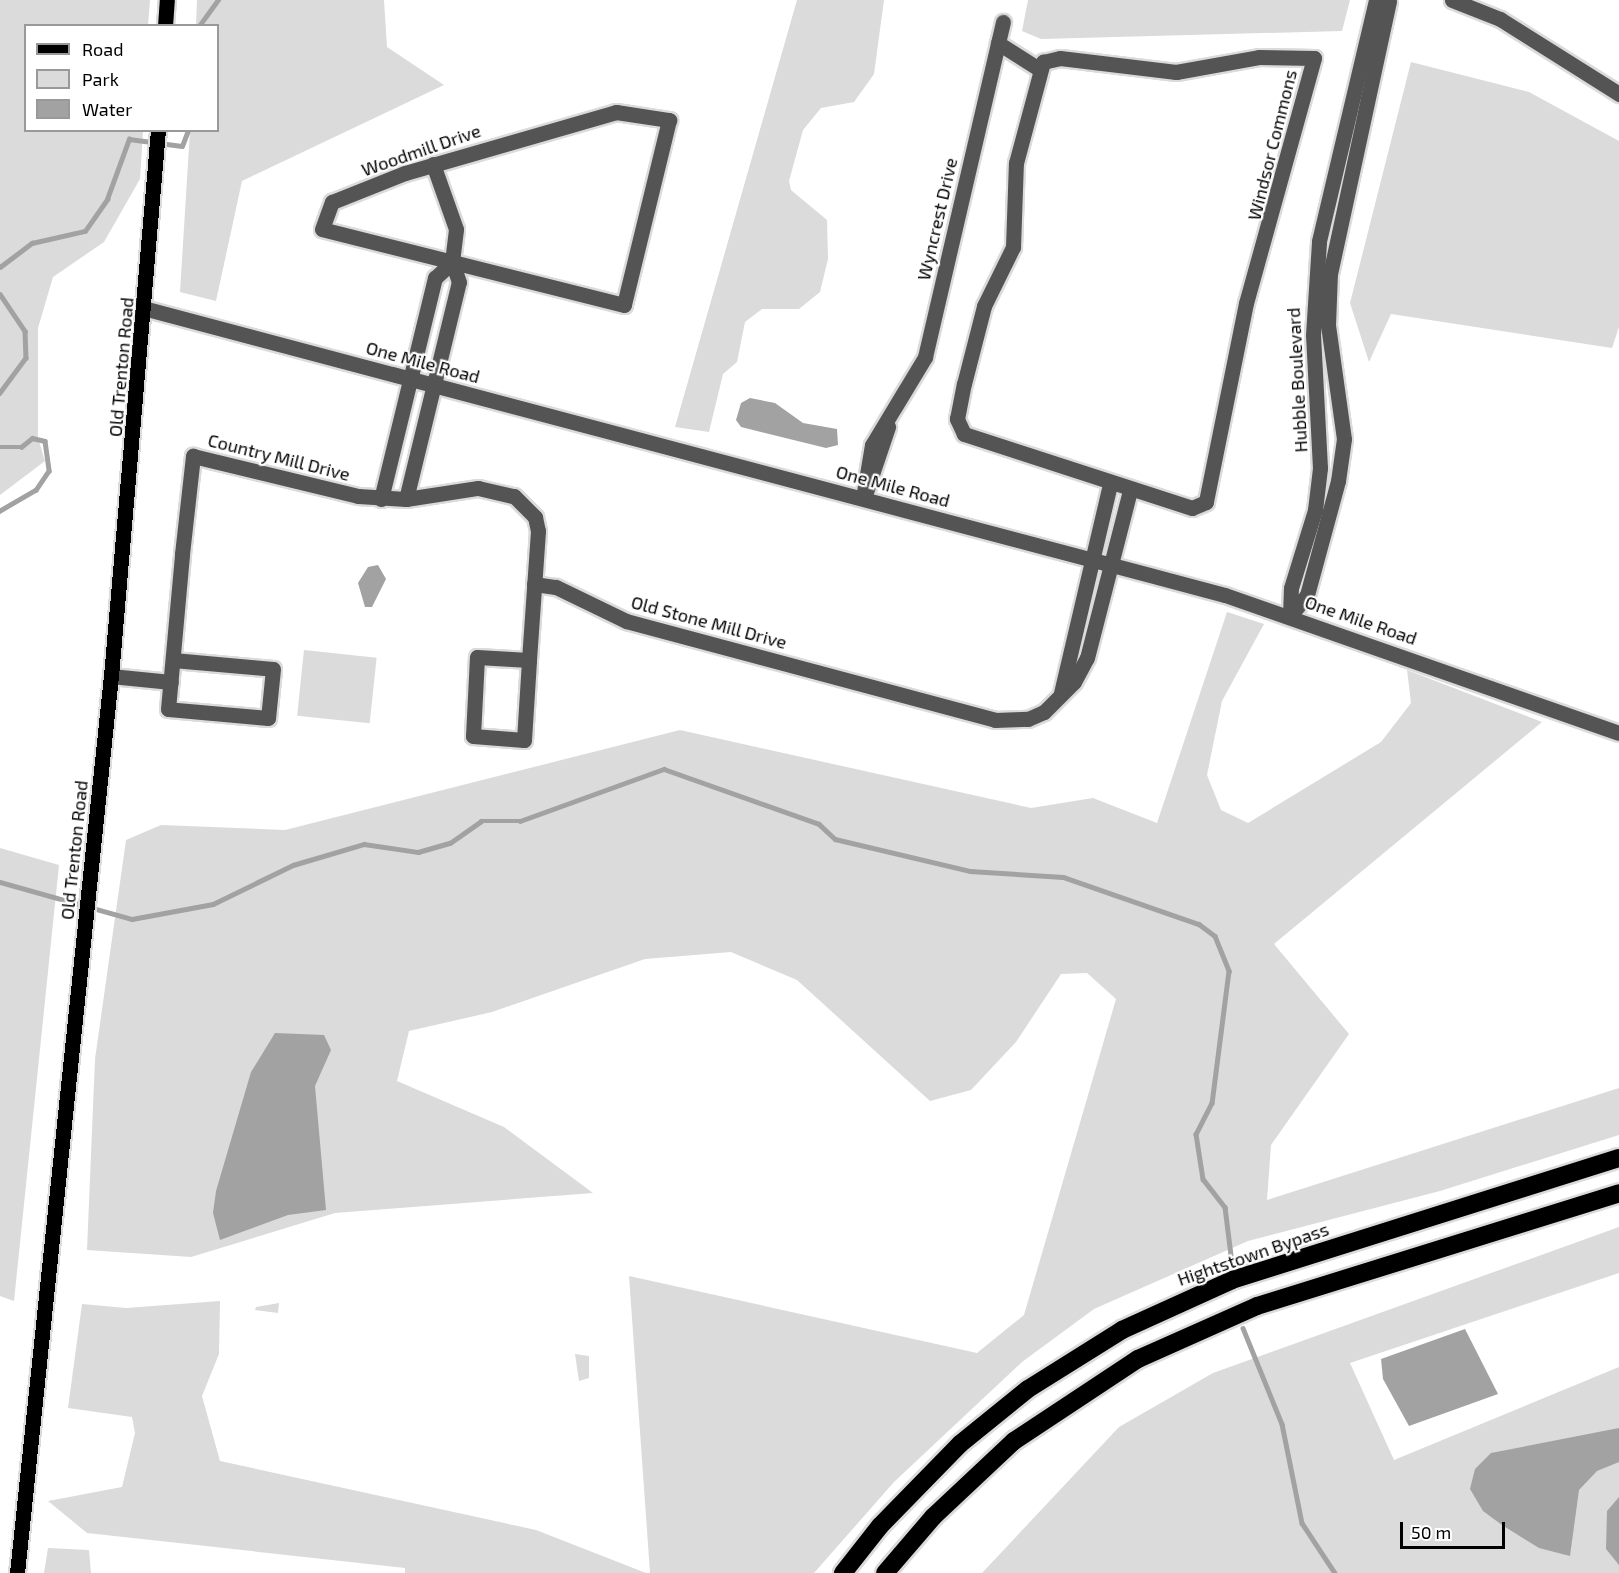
<!DOCTYPE html>
<html>
<head>
<meta charset="utf-8">
<style>
	body { margin:0 }
	#map { position:relative; width:1619px; height:1573px; overflow:hidden; background:#fff; font-family:"Exo 2",sans-serif }
	div>[style] { position:absolute }
	.green>* { inset:0; background:#dbdbdb; transform-origin:0 0 }
	.water>* { inset:0; background:#a2a2a2 }
	.stream>* { height:4.5px; margin:-2.25px; padding:0 2.25px; transform-origin:2.25px; border-radius:2.25px; background:#a2a2a2 }
	.roads { filter:drop-shadow(2px 0 #dbdbdb) drop-shadow(-2px 0 #dbdbdb) drop-shadow(0 2px #dbdbdb) drop-shadow(0 -2px #dbdbdb) }
	.minor>* { height:15px; margin:-7.5px; padding:0 7.5px; transform-origin:7.5px; border-radius:7.5px; background:#545454 }
	.major>* { height:15px; margin:-7.5px; padding:0 7.5px; transform-origin:7.5px; border-radius:7.5px; background:#000 }
	.highway>* { height:18px; margin:-9px; padding:0 9px; transform-origin:9px; border-radius:9px; background:#000 }
	span { translate:-50% -50%; white-space:nowrap; text-align:center; line-height:1.15; -webkit-text-stroke:4.5px #fff; paint-order:stroke }
	.street-label { font-size:18px; color:#000 }
	.legend { position:absolute; left:24px; top:24px; width:195px; height:108px; box-sizing:border-box; background:#fff; border:2px solid #999; margin:0; padding:8px 10px; list-style:none; font-size:18px; color:#000 }
	.legend li { display:flex; align-items:center; gap:12px; height:30px }
	.legend b { width:30px; border:2px solid #999 }
	.scale { position:absolute; left:1400px; top:1522px; width:105px; height:27px; box-sizing:border-box; border:3px solid #000; border-top:0; padding-left:8px; font-size:18px; line-height:21px; white-space:nowrap; color:#000; -webkit-text-stroke:4px #fff; paint-order:stroke }
</style>
</head>
<body>
<div id="map">
	<div class="green">
		<div style="clip-path:polygon(0 0,150px 0,148px 25px,26px 26px,26px 130px,143px 131px,140px 179px,104px 242px,53px 277px,38px 328px,38px 438px,45px 461px,0 495px)"></div>
		<div style="clip-path:polygon(197px 0,384px 0,387px 47px,444px 85px,242px 181px,216px 301px,180px 292px,190px 131px,218px 130px,218px 26px,196px 25px)"></div>
		<div style="clip-path:polygon(797px 0,884px 0,874px 74px,854px 102px,821px 108px,803px 130px,789px 181px,791px 190px,827px 220px,828px 259px,820px 292px,799px 309px,762px 309px,745px 322px,737px 362px,723px 374px,709px 432px,675px 427px)"></div>
		<div style="clip-path:polygon(1028px 0,1350px 0,1342px 31px,1041px 39px,1022px 31px)"></div>
		<div style="clip-path:polygon(1411px 62px,1529px 92px,1619px 141px,1619px 327px,1612px 348px,1391px 314px,1369px 362px,1350px 303px)"></div>
		<div style="clip-path:polygon(1227px 612px,1264px 624px,1222px 701px,1207px 775px,1221px 810px,1248px 823px,1381px 742px,1411px 703px,1407px 670px,1542px 722px,1274px 944px,1349px 1034px,1271px 1145px,1267px 1200px,1619px 1088px,1619px 1135px,1440px 1191px,1248px 1241px,1094px 1309px,1022px 1362px,894px 1482px,814px 1573px,650px 1573px,629px 1276px,977px 1353px,1024px 1315px,1116px 999px,1087px 973px,1061px 974px,1016px 1042px,971px 1090px,930px 1101px,797px 980px,731px 952px,645px 959px,492px 1012px,409px 1031px,397px 1081px,504px 1127px,593px 1193px,335px 1213px,191px 1257px,87px 1250px,95px 1059px,126px 840px,161px 825px,285px 830px,680px 730px,1031px 808px,1093px 798px,1157px 823px)"></div>
		<div style="left:304px;top:650px;width:73px;height:66px;rotate:6deg"></div>
		<div style="clip-path:polygon(0 848px,59px 865px,14px 1301px,0 1296px)"></div>
		<div style="clip-path:polygon(1619px 1227px,1619px 1273px,1350px 1363px,1394px 1460px,1619px 1367px,1619px 1573px,982px 1573px,1119px 1427px,1213px 1373px)"></div>
		<div style="clip-path:polygon(220px 1301px,219px 1354px,202px 1396px,220px 1461px,536px 1530px,646px 1573px,405px 1573px,405px 1568px,87px 1533px,48px 1501px,122px 1487px,135px 1433px,132px 1417px,68px 1408px,82px 1304px,126px 1308px)"></div>
		<div style="clip-path:polygon(279px 1303px,278px 1313px,255px 1310px,256px 1307px)"></div>
		<div style="clip-path:polygon(575px 1354px,589px 1356px,589px 1378px,579px 1381px)"></div>
		<div style="clip-path:polygon(48px 1548px,89px 1550px,91px 1573px,44px 1573px)"></div>
	</div>
	<div class="water">
		<div style="clip-path:polygon(750px 398px,775px 403px,803px 423px,837px 429px,838px 445px,826px 448px,741px 427px,736px 420px,741px 403px)"></div>
		<div style="clip-path:polygon(378px 565px,386px 579px,372px 607px,365px 607px,358px 583px,368px 567px)"></div>
		<div style="clip-path:polygon(275px 1033px,324px 1035px,331px 1050px,315px 1086px,326px 1210px,288px 1215px,220px 1240px,213px 1213px,216px 1191px,251px 1072px)"></div>
		<div style="clip-path:polygon(1465px 1329px,1498px 1394px,1409px 1426px,1383px 1379px,1381px 1359px)"></div>
		<div style="clip-path:polygon(1619px 1428px,1619px 1462px,1597px 1471px,1579px 1490px,1570px 1556px,1539px 1548px,1502px 1525px,1483px 1511px,1470px 1489px,1475px 1469px,1491px 1453px)"></div>
		<div style="clip-path:polygon(1619px 1497px,1619px 1565px,1606px 1549px,1607px 1511px)"></div>
	</div>
	<div class="stream">
		<div style="left:199px;top:26px;width:32px;rotate:-54deg"></div>
		<div style="left:0;top:267px;width:40px;rotate:-37deg"></div>
		<div style="left:32px;top:243px;width:54px;rotate:-12.8deg"></div>
		<div style="left:85px;top:231px;width:39px;rotate:-55deg"></div>
		<div style="left:107px;top:199px;width:64px;rotate:-69.9deg"></div>
		<div style="left:129px;top:139px;width:53px;rotate:7.5deg"></div>
		<div style="left:182px;top:146px;width:17px;rotate:-69deg"></div>
		<div style="left:0;top:294px;width:45px;rotate:56deg"></div>
		<div style="left:25px;top:331px;width:27px;rotate:88deg"></div>
		<div style="left:26px;top:358px;width:44px;rotate:126.6deg"></div>
		<div style="left:0;top:447px;width:21px"></div>
		<div style="left:21px;top:447px;width:14px;rotate:-39deg"></div>
		<div style="left:32px;top:438px;width:13px;rotate:13deg"></div>
		<div style="left:45px;top:441px;width:30px;rotate:82deg"></div>
		<div style="left:49px;top:471px;width:23px;rotate:124deg"></div>
		<div style="left:36px;top:490px;width:42px;rotate:149.7deg"></div>
		<div style="left:0;top:882px;width:137px;rotate:15.7deg"></div>
		<div style="left:132px;top:919px;width:82px;rotate:-10.5deg"></div>
		<div style="left:213px;top:904px;width:89px;rotate:-26deg"></div>
		<div style="left:293px;top:865px;width:74px;rotate:-16.5deg"></div>
		<div style="left:364px;top:844px;width:55px;rotate:8.4deg"></div>
		<div style="left:418px;top:852px;width:33px;rotate:-16deg"></div>
		<div style="left:450px;top:843px;width:38px;rotate:-35deg"></div>
		<div style="left:481px;top:821px;width:39px"></div>
		<div style="left:520px;top:821px;width:153px;rotate:-19.9deg"></div>
		<div style="left:664px;top:769px;width:164px;rotate:19.5deg"></div>
		<div style="left:819px;top:824px;width:22px;rotate:43deg"></div>
		<div style="left:835px;top:839px;width:139px;rotate:13.3deg"></div>
		<div style="left:970px;top:871px;width:93px;rotate:3.7deg"></div>
		<div style="left:1063px;top:877px;width:144px;rotate:19.1deg"></div>
		<div style="left:1199px;top:924px;width:20px;rotate:37deg"></div>
		<div style="left:1215px;top:936px;width:38px;rotate:68deg"></div>
		<div style="left:1229px;top:971px;width:133px;rotate:97.3deg"></div>
		<div style="left:1212px;top:1103px;width:35px;rotate:117deg"></div>
		<div style="left:1196px;top:1134px;width:46px;rotate:81.2deg"></div>
		<div style="left:1203px;top:1179px;width:36px;rotate:52deg"></div>
		<div style="left:1225px;top:1207px;width:56px;rotate:82.9deg"></div>
		<div style="left:1243px;top:1328px;width:104px;rotate:67.9deg"></div>
		<div style="left:1282px;top:1424px;width:101px;rotate:78.6deg"></div>
		<div style="left:1302px;top:1523px;width:60px;rotate:56.6deg"></div>
	</div>
	<div class="roads">
		<div class="minor">
			<div style="left:1452px;top:0;width:52px;rotate:21.6deg"></div>
			<div style="left:1500px;top:19px;width:141px;rotate:32.2deg"></div>
			<div style="left:998px;top:43px;width:49px;rotate:32.4deg"></div>
			<div style="left:1259px;top:57px;width:55px;rotate:1deg"></div>
			<div style="left:1314px;top:58px;width:254px;rotate:105.5deg"></div>
			<div style="left:1246px;top:303px;width:203px;rotate:101.4deg"></div>
			<div style="left:1206px;top:502px;width:15px;rotate:157deg"></div>
			<div style="left:1192px;top:508px;width:240px;rotate:-162deg"></div>
			<div style="left:964px;top:434px;width:17px;rotate:-115deg"></div>
			<div style="left:957px;top:419px;width:36px;rotate:-79deg"></div>
			<div style="left:964px;top:384px;width:81px;rotate:-75.6deg"></div>
			<div style="left:984px;top:306px;width:66px;rotate:-63.8deg"></div>
			<div style="left:1013px;top:247px;width:84px;rotate:-88deg"></div>
			<div style="left:1016px;top:163px;width:105px;rotate:-75deg"></div>
			<div style="left:1043px;top:62px;width:17px;rotate:-13deg"></div>
			<div style="left:1060px;top:58px;width:117px;rotate:6.9deg"></div>
			<div style="left:1176px;top:72px;width:84px;rotate:-10.2deg"></div>
			<div style="left:616px;top:112px;width:54px;rotate:8.6deg"></div>
			<div style="left:669px;top:120px;width:190px;rotate:103.7deg"></div>
			<div style="left:624px;top:305px;width:311px;rotate:-165.9deg"></div>
			<div style="left:322px;top:229px;width:29px;rotate:-70deg"></div>
			<div style="left:332px;top:202px;width:79px;rotate:-21.7deg"></div>
			<div style="left:405px;top:173px;width:220px;rotate:-16.1deg"></div>
			<div style="left:147px;top:309px;width:1115px;rotate:14.86deg"></div>
			<div style="left:1225px;top:595px;width:417px;rotate:19.3deg"></div>
			<div style="left:866px;top:492px;width:69px;rotate:-71.3deg"></div>
			<div style="left:863px;top:498px;width:54px;rotate:-80.4deg"></div>
			<div style="left:872px;top:445px;width:103px;rotate:-58.9deg"></div>
			<div style="left:925px;top:357px;width:344px;rotate:-76.9deg"></div>
			<div style="left:381px;top:499px;width:228px;rotate:-76.3deg"></div>
			<div style="left:435px;top:278px;width:23px;rotate:-43deg"></div>
			<div style="left:406px;top:499px;width:223px;rotate:-76.3deg"></div>
			<div style="left:459px;top:282px;width:21px;rotate:-109deg"></div>
			<div style="left:452px;top:262px;width:33px;rotate:-83deg"></div>
			<div style="left:456px;top:229px;width:69px;rotate:-109.5deg"></div>
			<div style="left:534px;top:584px;width:22px;rotate:8deg"></div>
			<div style="left:556px;top:587px;width:78px;rotate:25.9deg"></div>
			<div style="left:626px;top:621px;width:382px;rotate:15deg"></div>
			<div style="left:995px;top:720px;width:33px;rotate:-2deg"></div>
			<div style="left:1028px;top:719px;width:17px;rotate:-24deg"></div>
			<div style="left:1044px;top:712px;width:42px;rotate:-45deg"></div>
			<div style="left:1074px;top:682px;width:27px;rotate:-62deg"></div>
			<div style="left:1087px;top:658px;width:173px;rotate:-75.6deg"></div>
			<div style="left:1290px;top:616px;width:27px;rotate:-51deg"></div>
			<div style="left:1307px;top:595px;width:118px;rotate:-74.8deg"></div>
			<div style="left:1338px;top:481px;width:42px;rotate:-81.9deg"></div>
			<div style="left:1344px;top:439px;width:115px;rotate:-98deg"></div>
			<div style="left:1328px;top:325px;width:51px;rotate:-87.8deg"></div>
			<div style="left:1330px;top:274px;width:280px;rotate:-77.8deg"></div>
			<div style="left:1290px;top:616px;width:28px;rotate:-88deg"></div>
			<div style="left:1291px;top:588px;width:82px;rotate:-72.9deg"></div>
			<div style="left:1315px;top:510px;width:42px;rotate:-83.2deg"></div>
			<div style="left:1320px;top:468px;width:133px;rotate:-93deg"></div>
			<div style="left:1313px;top:335px;width:94px;rotate:-86.3deg"></div>
			<div style="left:1319px;top:241px;width:248px;rotate:-76.7deg"></div>
			<div style="left:173px;top:660px;width:100px;rotate:5.1deg"></div>
			<div style="left:273px;top:669px;width:49px;rotate:95.8deg"></div>
			<div style="left:268px;top:718px;width:100px;rotate:-174.9deg"></div>
			<div style="left:168px;top:709px;width:156px;rotate:-84.8deg"></div>
			<div style="left:182px;top:554px;width:99px;rotate:-83.6deg"></div>
			<div style="left:193px;top:456px;width:170px;rotate:13.6deg"></div>
			<div style="left:358px;top:496px;width:48px;rotate:3.6deg"></div>
			<div style="left:406px;top:499px;width:73px;rotate:-8.7deg"></div>
			<div style="left:478px;top:488px;width:37px;rotate:13deg"></div>
			<div style="left:514px;top:496px;width:30px;rotate:45deg"></div>
			<div style="left:535px;top:517px;width:14px;rotate:78deg"></div>
			<div style="left:538px;top:531px;width:129px;rotate:94deg"></div>
			<div style="left:529px;top:660px;width:52px;rotate:-176.7deg"></div>
			<div style="left:477px;top:657px;width:79px;rotate:92.9deg"></div>
			<div style="left:473px;top:736px;width:51px;rotate:4.5deg"></div>
			<div style="left:524px;top:740px;width:80px;rotate:-86.4deg"></div>
			<div style="left:111px;top:676px;width:60px;rotate:5.7deg"></div>
			<div style="left:1061px;top:693px;width:215px;rotate:-76.8deg"></div>
		</div>
		<div class="major">
			<div style="left:165px;top:26px;width:26px;rotate:-86deg"></div>
			<div style="left:17px;top:1573px;width:902px;rotate:-84.02deg"></div>
			<div style="left:111px;top:676px;width:548px;rotate:-85.08deg"></div>
		</div>
		<div class="highway">
			<div style="left:843px;top:1573px;width:60px;rotate:-51.8deg"></div>
			<div style="left:880px;top:1526px;width:115px;rotate:-45.7deg"></div>
			<div style="left:960px;top:1444px;width:87px;rotate:-39deg"></div>
			<div style="left:1028px;top:1389px;width:111px;rotate:-32.1deg"></div>
			<div style="left:1122px;top:1330px;width:121px;rotate:-24.4deg"></div>
			<div style="left:1232px;top:1280px;width:406px;rotate:-17.5deg"></div>
			<div style="left:885px;top:1573px;width:74px;rotate:-49.4deg"></div>
			<div style="left:933px;top:1517px;width:111px;rotate:-43.2deg"></div>
			<div style="left:1014px;top:1441px;width:149px;rotate:-33.5deg"></div>
			<div style="left:1138px;top:1359px;width:130px;rotate:-24deg"></div>
			<div style="left:1257px;top:1306px;width:379px;rotate:-17.3deg"></div>
		</div>
	</div>
	<div class="street-label">
		<span style="left:1272px;top:145px;rotate:-76deg">Windsor Commons</span>
		<span style="left:421px;top:150px;rotate:-19deg">Woodmill Drive</span>
		<span style="left:937px;top:219px;rotate:-77deg">Wyncrest Drive</span>
		<span style="left:423px;top:362px;rotate:15deg">One Mile Road</span>
		<span style="left:121px;top:367px;rotate:-85deg">Old Trenton Road</span>
		<span style="left:1297px;top:380px;rotate:-93deg">Hubble Boulevard</span>
		<span style="left:279px;top:457px;rotate:14deg">Country Mill Drive</span>
		<span style="left:893px;top:486px;rotate:15deg">One Mile Road</span>
		<span style="left:1361px;top:620px;rotate:19deg">One Mile Road</span>
		<span style="left:709px;top:622px;rotate:15deg">Old Stone Mill Drive</span>
		<span style="left:74px;top:850px;rotate:-84deg">Old Trenton Road</span>
		<span style="left:1253px;top:1254px;rotate:-19deg">Hightstown Bypass</span>
	</div>
	<ul class="legend">
	<li><b style="height:8px;background:#000"></b>Road</li>
	<li><b style="height:16px;background:#dbdbdb"></b>Park</li>
	<li><b style="height:16px;background:#a2a2a2"></b>Water</li>
	</ul>
	<div class="scale">50 m</div>
</div>
</body>
</html>
